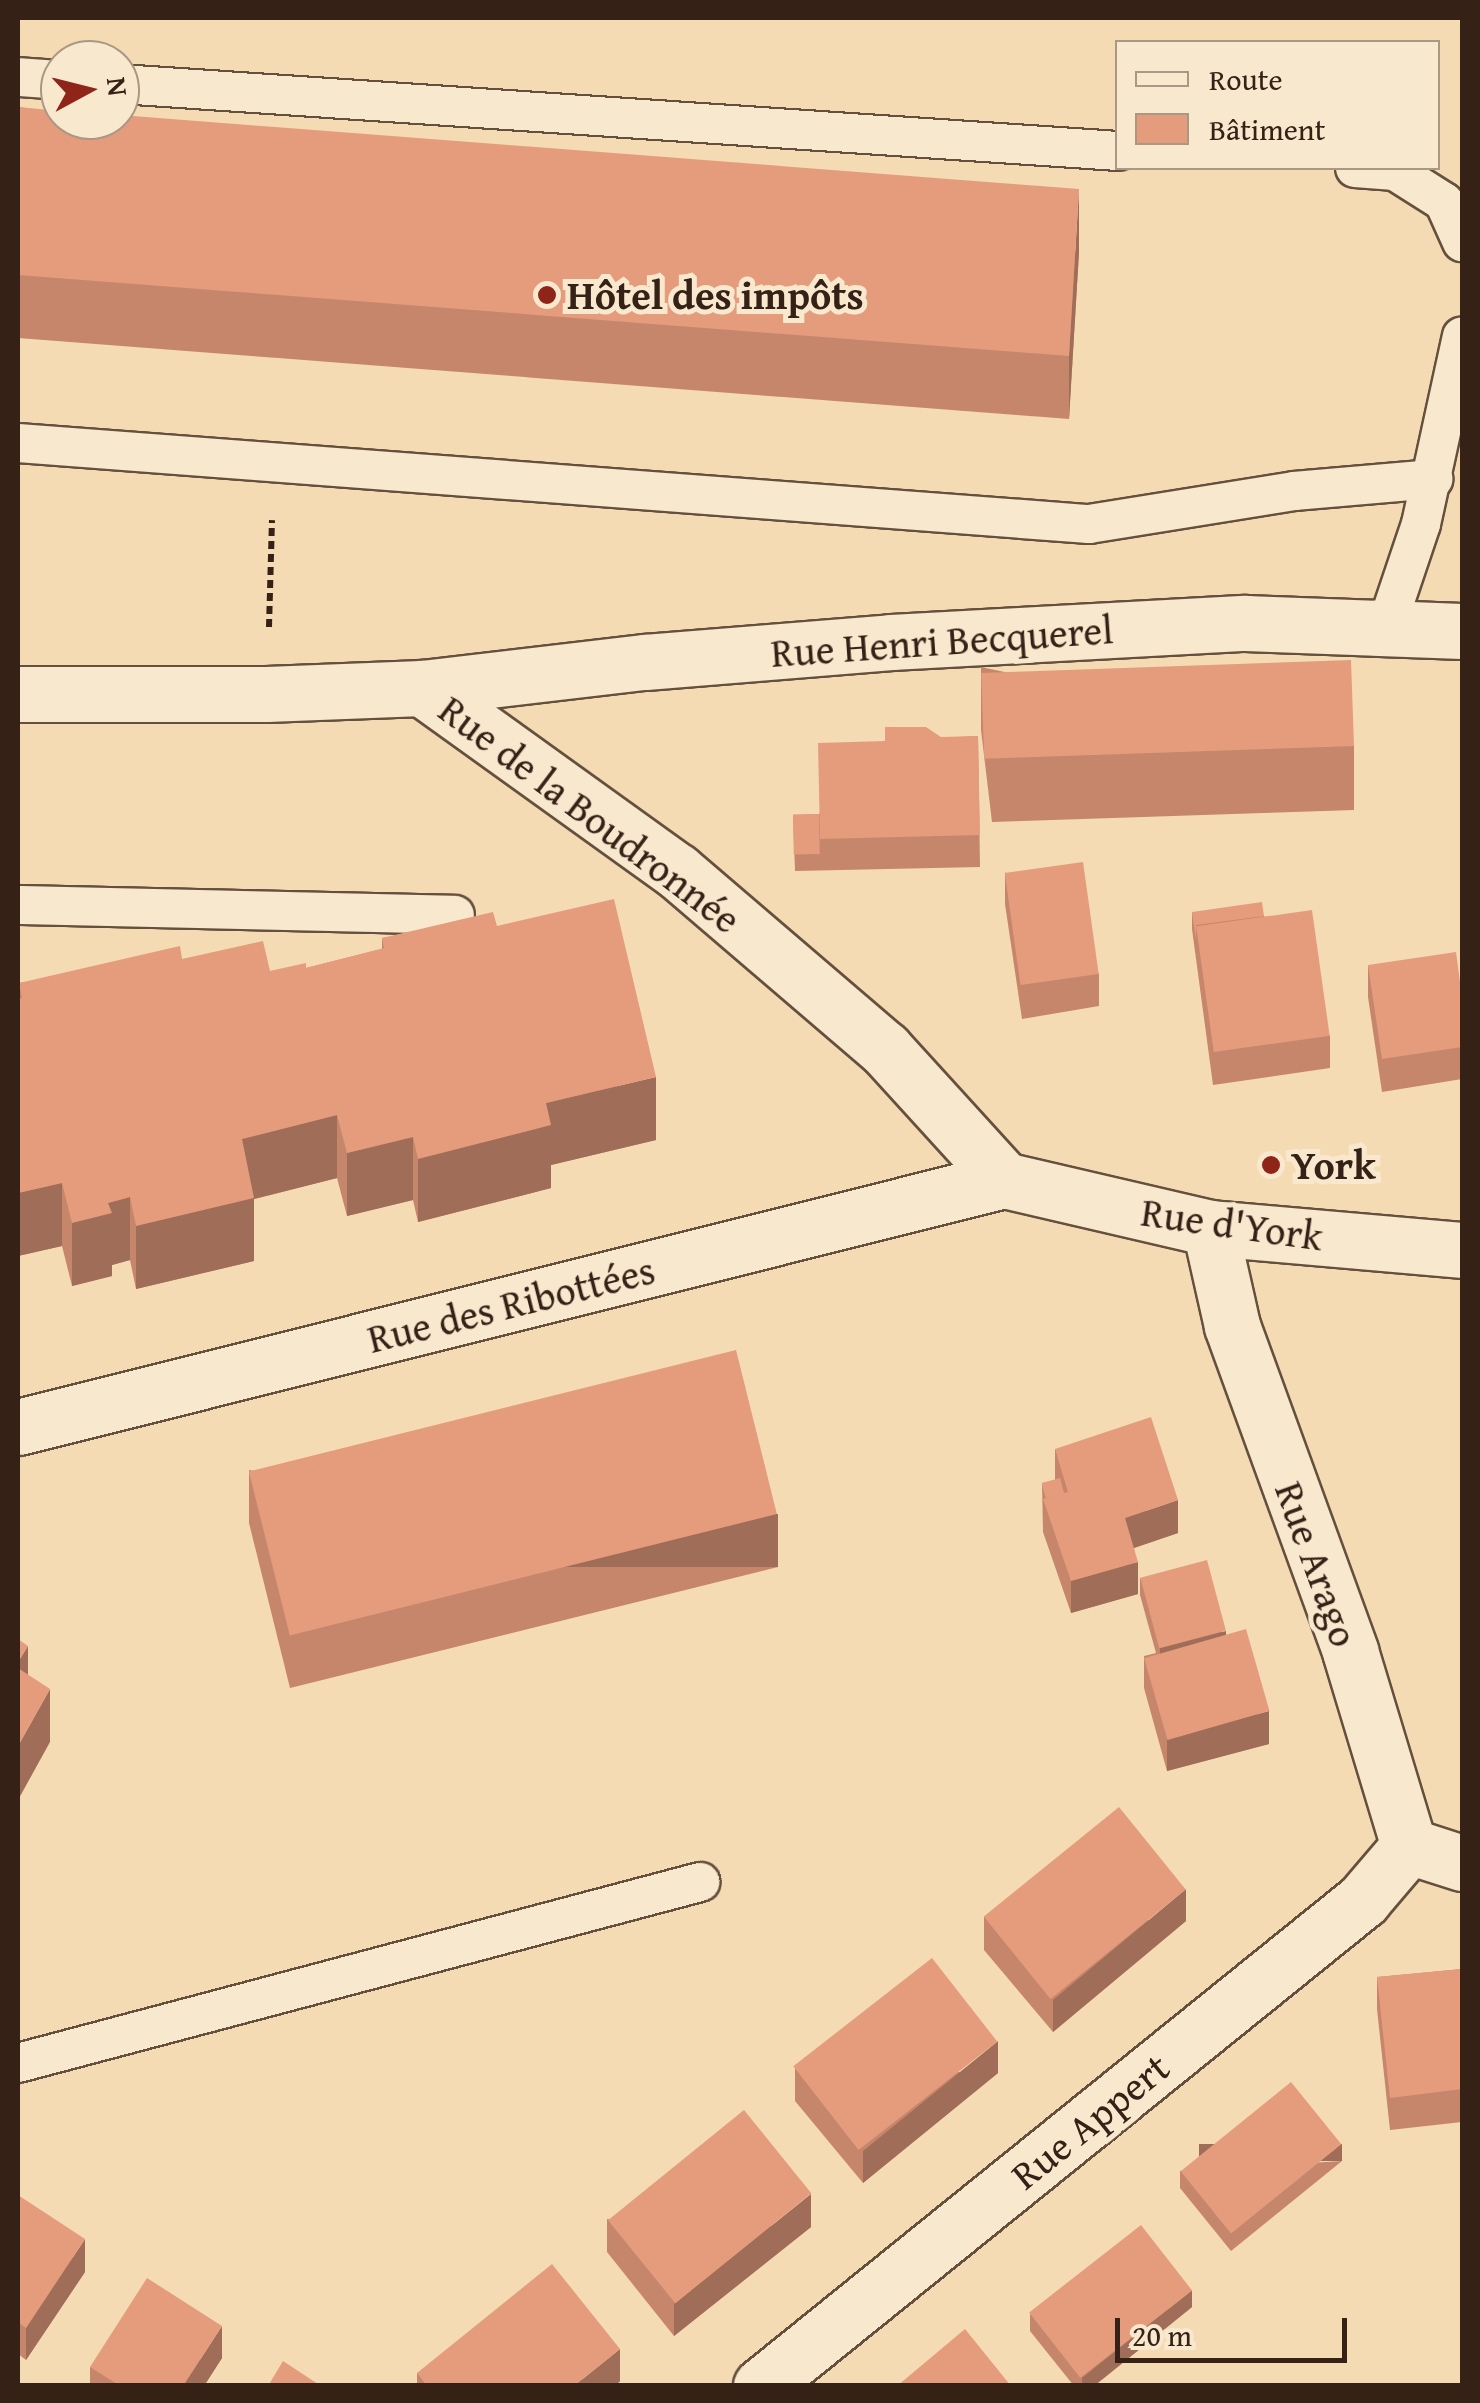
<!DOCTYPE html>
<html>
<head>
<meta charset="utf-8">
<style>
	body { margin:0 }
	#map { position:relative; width:1480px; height:2403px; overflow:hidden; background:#f4dbb4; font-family:"Gentium Book Plus",serif }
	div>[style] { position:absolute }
	.path>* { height:6px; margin-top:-3px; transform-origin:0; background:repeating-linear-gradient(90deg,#352116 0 8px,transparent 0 13px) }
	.roads { filter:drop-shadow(2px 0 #65503e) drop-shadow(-2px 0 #65503e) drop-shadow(0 2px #65503e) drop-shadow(0 -2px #65503e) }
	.service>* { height:38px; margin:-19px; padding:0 19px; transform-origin:19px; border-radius:19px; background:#f8e8ce }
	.minor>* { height:55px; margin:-27.5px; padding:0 27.5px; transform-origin:27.5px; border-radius:27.5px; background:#f8e8ce }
	.wall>* { inset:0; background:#c5866c }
	.shaded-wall>* { inset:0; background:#a06d58; transform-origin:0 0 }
	.building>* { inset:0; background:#e59c7d; transform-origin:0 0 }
	.dots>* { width:28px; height:28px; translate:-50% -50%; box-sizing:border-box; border:5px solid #f8e8ce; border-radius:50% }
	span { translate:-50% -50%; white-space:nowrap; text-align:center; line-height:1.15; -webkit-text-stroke:10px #f8e8ce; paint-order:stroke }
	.poi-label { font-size:40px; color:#352116; font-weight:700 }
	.left { translate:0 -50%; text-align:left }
	.street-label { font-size:40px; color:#352116 }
	.frame { position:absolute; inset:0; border:20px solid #352116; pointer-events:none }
	.legend { position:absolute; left:1115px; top:40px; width:325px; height:130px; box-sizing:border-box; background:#f8e8ce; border:2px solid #aa9884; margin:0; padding:12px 18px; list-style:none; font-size:30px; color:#352116 }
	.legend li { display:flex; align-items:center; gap:20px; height:50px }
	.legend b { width:50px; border:2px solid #aa9884 }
	.north { position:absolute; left:40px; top:40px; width:100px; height:100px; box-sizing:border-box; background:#f8e8ce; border:2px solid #aa9884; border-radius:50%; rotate:83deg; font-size:28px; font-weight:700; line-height:40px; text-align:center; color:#352116 }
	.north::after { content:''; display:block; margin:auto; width:35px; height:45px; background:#8f2418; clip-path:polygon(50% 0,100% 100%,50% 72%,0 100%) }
	.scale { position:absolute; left:1115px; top:2318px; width:232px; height:45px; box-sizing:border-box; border:5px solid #352116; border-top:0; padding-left:12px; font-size:30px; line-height:35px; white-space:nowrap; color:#352116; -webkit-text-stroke:8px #f8e8ce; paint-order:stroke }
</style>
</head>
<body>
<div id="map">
	<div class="path">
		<div style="left:269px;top:627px;width:107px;rotate:-88.4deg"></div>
	</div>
	<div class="roads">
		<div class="service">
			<div style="left:18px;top:77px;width:42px;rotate:4.1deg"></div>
			<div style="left:120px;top:84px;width:1000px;rotate:3.84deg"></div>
			<div style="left:1355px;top:168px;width:40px;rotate:4.3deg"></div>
			<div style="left:1395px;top:171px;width:58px;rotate:32.3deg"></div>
			<div style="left:1444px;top:202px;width:44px;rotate:65.8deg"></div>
			<div style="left:18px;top:443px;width:1074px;rotate:4.33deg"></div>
			<div style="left:1089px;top:524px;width:208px;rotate:-9.1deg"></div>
			<div style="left:1294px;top:491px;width:140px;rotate:-4.9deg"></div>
			<div style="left:1386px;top:628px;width:110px;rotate:-71.4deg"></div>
			<div style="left:1421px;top:524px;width:192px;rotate:-77.7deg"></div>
			<div style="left:18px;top:905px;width:437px;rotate:1.3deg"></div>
			<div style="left:18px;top:2063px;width:706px;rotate:-14.86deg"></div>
		</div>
		<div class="minor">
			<div style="left:422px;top:688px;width:225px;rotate:-6.7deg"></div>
			<div style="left:645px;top:662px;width:247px;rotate:-4.6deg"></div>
			<div style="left:891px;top:642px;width:355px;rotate:-3.1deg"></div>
			<div style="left:1245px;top:623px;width:217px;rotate:2.1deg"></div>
			<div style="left:18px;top:694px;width:248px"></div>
			<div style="left:266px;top:694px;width:156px;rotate:-2.2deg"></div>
			<div style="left:422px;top:688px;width:314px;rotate:35.7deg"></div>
			<div style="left:677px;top:871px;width:274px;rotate:40.6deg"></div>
			<div style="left:885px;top:1049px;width:177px;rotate:47.7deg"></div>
			<div style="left:1210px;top:1228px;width:100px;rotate:77.3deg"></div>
			<div style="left:1232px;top:1326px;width:346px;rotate:70deg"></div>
			<div style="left:1350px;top:1651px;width:204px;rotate:73.2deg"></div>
			<div style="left:1409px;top:1846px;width:56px;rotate:17.8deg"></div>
			<div style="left:18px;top:1427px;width:1016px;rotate:-14.06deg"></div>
			<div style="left:1004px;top:1180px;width:212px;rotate:13.1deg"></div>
			<div style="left:1210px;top:1228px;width:253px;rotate:5deg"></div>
			<div style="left:761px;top:2386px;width:774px;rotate:-38.91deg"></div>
			<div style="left:1363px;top:1900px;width:71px;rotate:-49.6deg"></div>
		</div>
	</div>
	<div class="wall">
		<div style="clip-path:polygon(18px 107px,1079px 252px,1069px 419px,18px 338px)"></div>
		<div style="clip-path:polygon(981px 667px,1354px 746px,1354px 810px,992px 822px,981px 730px)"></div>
		<div style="clip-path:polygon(978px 736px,980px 867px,795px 871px,793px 815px,819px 814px,885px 741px)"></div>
		<div style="clip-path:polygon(1005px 872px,1099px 974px,1099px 1006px,1022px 1019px,1005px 904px)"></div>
		<div style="clip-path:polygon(1192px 912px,1264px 916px,1330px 1036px,1330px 1068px,1213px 1085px,1192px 929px)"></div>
		<div style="clip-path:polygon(497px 926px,656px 1140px,551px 1165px,551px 1188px,418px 1222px,413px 1200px,347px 1216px,337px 1178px,254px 1199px,254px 1261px,136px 1289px,130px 1260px,112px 1265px,112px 1276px,72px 1286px,62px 1246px,18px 1256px,18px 999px,19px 999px,19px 983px,182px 959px,270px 971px,306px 968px,382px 949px,382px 938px)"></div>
		<div style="clip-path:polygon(1368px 965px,1462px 997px,1462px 1079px,1382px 1092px,1368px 997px)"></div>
		<div style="clip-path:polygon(1055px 1449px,1178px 1533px,1134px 1548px,1138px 1594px,1071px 1613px,1043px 1532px,1042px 1484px,1055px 1480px)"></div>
		<div style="clip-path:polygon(249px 1470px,778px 1567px,290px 1688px,249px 1523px)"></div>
		<div style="clip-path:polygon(1140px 1578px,1226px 1634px,1269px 1744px,1167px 1771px,1144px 1688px,1144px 1656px,1156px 1653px,1140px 1595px)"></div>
		<div style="clip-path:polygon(984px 1917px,1186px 1921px,1053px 2032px,984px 1950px)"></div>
		<div style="clip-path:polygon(1462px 1969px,1462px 2122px,1390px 2130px,1377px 2009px,1377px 1977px)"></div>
		<div style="clip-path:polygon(795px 2068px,998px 2073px,863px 2183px,795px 2101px)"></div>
		<div style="clip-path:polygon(1342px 2161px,1231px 2251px,1180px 2188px,1180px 2171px)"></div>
		<div style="clip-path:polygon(18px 2195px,85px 2272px,26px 2360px,18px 2354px)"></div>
		<div style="clip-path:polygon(607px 2219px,811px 2227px,674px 2336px,607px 2252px)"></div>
		<div style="clip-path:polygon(1192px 2307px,1094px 2386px,1074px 2386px,1030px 2331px,1030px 2314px)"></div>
		<div style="clip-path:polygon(222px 2358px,204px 2386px,90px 2386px,90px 2367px)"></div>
		<div style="clip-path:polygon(417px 2373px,620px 2381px,615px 2386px,417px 2386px)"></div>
	</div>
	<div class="shaded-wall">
		<div style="clip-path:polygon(1079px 189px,1079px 252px,1069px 419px,1069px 356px)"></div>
		<div style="clip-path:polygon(656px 1077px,656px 1140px,551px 1165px,551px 1188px,418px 1222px,418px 1159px,546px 1103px)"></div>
		<div style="clip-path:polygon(337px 1115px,337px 1178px,254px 1199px,254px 1261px,136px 1289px,136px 1226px,242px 1139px)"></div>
		<div style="clip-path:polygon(413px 1137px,413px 1200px,347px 1216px,347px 1153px)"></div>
		<div style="clip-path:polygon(62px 1183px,62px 1246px,18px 1256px,18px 1193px)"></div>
		<div style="clip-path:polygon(130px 1197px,130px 1260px,112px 1265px,112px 1276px,72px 1286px,72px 1223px,108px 1203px)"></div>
		<div style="clip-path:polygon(1178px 1500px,1178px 1533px,1125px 1551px,1125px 1518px)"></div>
		<div style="left:778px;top:1514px;width:53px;height:503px;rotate:90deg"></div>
		<div style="clip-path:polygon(1138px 1562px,1138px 1594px,1071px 1613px,1071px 1581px)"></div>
		<div style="clip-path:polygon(1226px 1631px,1226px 1648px,1160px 1666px,1160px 1648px)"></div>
		<div style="clip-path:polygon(28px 1646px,28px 1699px,18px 1715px,18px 1662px)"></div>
		<div style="clip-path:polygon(50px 1689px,50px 1742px,18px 1800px,18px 1746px)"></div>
		<div style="clip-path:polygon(1269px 1711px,1269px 1744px,1167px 1771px,1167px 1739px)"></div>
		<div style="clip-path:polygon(1186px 1889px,1186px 1921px,1053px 2032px,1053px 2000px)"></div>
		<div style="clip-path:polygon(998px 2041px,998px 2073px,863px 2183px,863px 2151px)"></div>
		<div style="left:1342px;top:2144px;width:17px;height:143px;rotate:90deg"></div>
		<div style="clip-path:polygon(811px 2194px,811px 2227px,674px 2336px,674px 2304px)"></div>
		<div style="clip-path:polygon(85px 2239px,85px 2272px,26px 2360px,26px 2328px)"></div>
		<div style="clip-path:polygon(1192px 2290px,1192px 2307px,1094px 2386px,1082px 2386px,1082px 2378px)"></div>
		<div style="clip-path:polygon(222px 2326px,222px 2358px,204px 2386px,183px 2386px)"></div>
		<div style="clip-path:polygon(620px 2349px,620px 2381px,615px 2386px,574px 2386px)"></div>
	</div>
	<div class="building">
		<div style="clip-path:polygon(18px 107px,60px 111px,60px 120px,120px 120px,120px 115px,1079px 189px,1069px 356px,18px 275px)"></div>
		<div style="left:1351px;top:660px;width:86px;height:370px;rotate:88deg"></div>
		<div style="clip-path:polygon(885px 727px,926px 727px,941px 737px,978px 736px,980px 835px,820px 839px,818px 743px,885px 741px)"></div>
		<div style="left:819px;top:814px;width:40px;height:26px;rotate:89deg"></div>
		<div style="left:1083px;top:862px;width:113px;height:79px;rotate:82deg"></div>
		<div style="clip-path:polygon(614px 899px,656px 1077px,546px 1103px,551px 1125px,418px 1159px,413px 1137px,347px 1153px,337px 1115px,242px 1139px,254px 1198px,136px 1226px,130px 1197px,108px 1203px,112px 1213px,72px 1223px,62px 1183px,18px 1193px,18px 999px,22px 998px,19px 983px,180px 946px,182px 959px,263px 941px,270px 971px,306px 963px,306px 968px,384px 948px,382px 938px,493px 912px,497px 926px)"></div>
		<div style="clip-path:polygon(1262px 902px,1264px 916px,1196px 925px,1196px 940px,1192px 912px)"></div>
		<div style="left:1312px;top:910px;width:127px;height:117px;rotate:82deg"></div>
		<div style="clip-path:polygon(1456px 952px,1462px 997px,1462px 1047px,1382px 1059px,1368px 965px)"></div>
		<div style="left:736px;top:1350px;width:169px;height:502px;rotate:76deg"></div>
		<div style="clip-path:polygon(1151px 1417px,1178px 1500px,1125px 1518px,1138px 1562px,1071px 1581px,1043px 1499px,1068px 1492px,1055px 1449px)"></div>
		<div style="left:1060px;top:1478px;width:16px;height:19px;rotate:75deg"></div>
		<div style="left:1207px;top:1560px;width:73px;height:69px;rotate:75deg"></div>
		<div style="left:1246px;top:1629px;width:85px;height:106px;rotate:74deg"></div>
		<div style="clip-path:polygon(18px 1639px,28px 1646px,18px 1662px)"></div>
		<div style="clip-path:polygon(18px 1668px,50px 1689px,18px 1746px)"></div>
		<div style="left:1119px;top:1807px;width:106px;height:174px;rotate:51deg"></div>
		<div style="left:932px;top:1958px;width:106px;height:176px;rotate:52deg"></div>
		<div style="clip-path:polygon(1462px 1969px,1462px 2089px,1390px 2098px,1377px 1977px)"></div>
		<div style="left:1291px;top:2082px;width:80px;height:142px;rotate:51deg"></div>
		<div style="left:744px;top:2110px;width:107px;height:175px;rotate:51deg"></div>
		<div style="clip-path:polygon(18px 2195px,85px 2239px,26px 2328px,18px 2322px)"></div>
		<div style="left:1141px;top:2225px;width:83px;height:142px;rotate:52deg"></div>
		<div style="clip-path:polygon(552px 2264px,620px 2349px,574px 2386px,427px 2386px,417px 2373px)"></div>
		<div style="clip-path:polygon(147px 2278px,222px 2326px,183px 2386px,120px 2386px,90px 2367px)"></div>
		<div style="clip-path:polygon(965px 2329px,1011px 2386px,897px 2386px)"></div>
		<div style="clip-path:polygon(283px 2361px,321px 2386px,268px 2386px)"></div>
	</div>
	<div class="dots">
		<div style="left:547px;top:295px;background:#8f2418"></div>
		<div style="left:1271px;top:1165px;background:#8f2418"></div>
	</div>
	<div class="poi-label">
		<span class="left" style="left:567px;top:295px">Hôtel des impôts</span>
		<span class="left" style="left:1291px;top:1165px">York</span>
	</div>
	<div class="street-label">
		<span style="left:942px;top:641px;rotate:-4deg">Rue Henri Becquerel</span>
		<span style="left:590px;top:814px;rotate:37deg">Rue de la Boudronnée</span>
		<span style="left:1232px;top:1224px;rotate:8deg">Rue d'York</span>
		<span style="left:511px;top:1304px;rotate:-14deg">Rue des Ribottées</span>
		<span style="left:1317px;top:1564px;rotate:70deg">Rue Arago</span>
		<span style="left:1090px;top:2121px;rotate:-39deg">Rue Appert</span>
	</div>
	<div class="frame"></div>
	<ul class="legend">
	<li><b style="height:12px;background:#f8e8ce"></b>Route</li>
	<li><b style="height:28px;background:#e59c7d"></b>Bâtiment</li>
	</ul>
	<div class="north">N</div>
	<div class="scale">20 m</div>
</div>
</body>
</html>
